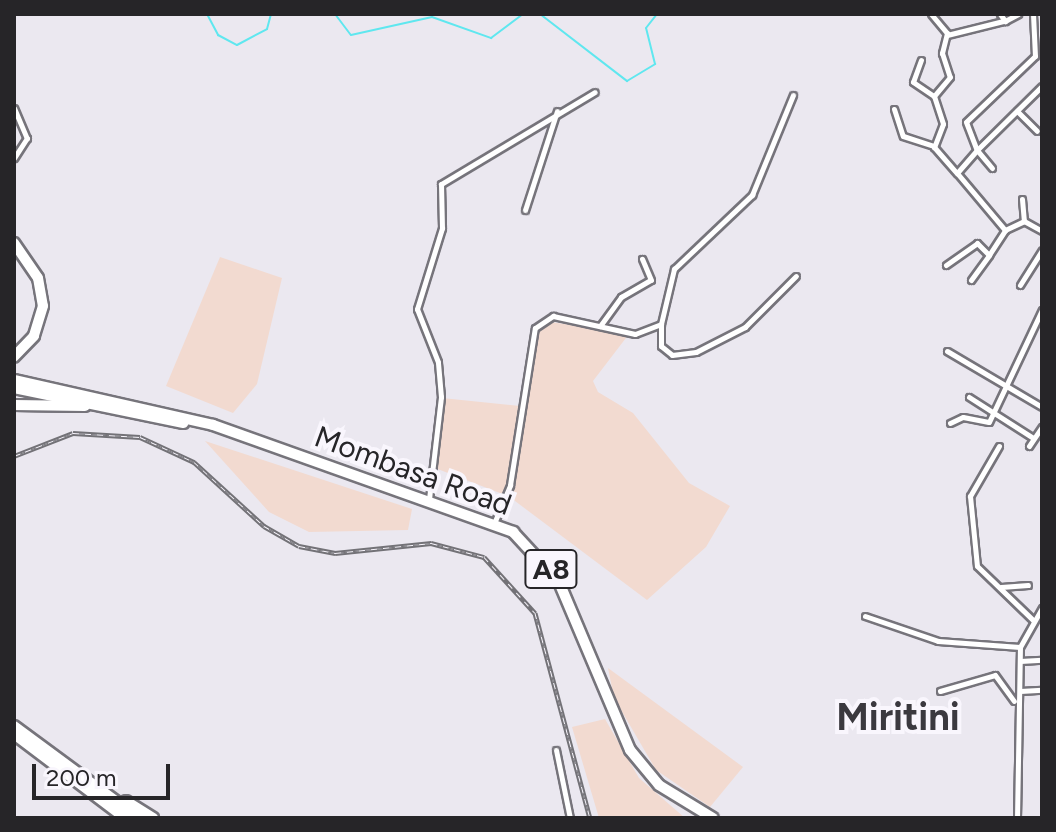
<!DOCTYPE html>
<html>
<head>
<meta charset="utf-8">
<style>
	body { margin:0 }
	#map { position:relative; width:1056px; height:832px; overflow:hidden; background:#ebe8f0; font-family:Figtree,sans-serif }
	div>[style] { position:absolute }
	.industrial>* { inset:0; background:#f2dad0 }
	.stream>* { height:2px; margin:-1px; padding:0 1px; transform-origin:1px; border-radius:1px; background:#5fe7ef }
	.roads { filter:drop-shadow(2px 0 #76747b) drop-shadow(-2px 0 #76747b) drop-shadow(0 2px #76747b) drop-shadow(0 -2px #76747b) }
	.street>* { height:5px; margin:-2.5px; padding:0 2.5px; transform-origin:2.5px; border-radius:2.5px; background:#fff }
	.highway>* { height:10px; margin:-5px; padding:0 5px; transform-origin:5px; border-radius:5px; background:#fff }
	.rail>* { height:5px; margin-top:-2.5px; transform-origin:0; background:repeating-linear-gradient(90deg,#f9f6fd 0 6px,#737277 0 12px); box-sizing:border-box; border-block:2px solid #737277 }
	span { translate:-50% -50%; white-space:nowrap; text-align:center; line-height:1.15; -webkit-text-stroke:8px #f9f6fd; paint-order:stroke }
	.shield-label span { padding:2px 6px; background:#f9f6fd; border:2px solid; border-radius:6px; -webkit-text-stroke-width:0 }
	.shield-label { font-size:28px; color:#262528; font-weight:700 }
	.street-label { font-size:30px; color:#262528 }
	.district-label { font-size:38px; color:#3b393f; font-weight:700 }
	.frame { position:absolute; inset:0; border:16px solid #262528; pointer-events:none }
	.scale { position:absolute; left:32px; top:764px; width:138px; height:36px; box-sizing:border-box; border:4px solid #262528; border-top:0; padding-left:10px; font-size:24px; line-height:28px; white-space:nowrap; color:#262528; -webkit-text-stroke:6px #f9f6fd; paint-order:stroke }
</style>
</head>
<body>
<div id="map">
	<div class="industrial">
		<div style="clip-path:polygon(220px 257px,282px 278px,257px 384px,233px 413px,166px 386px)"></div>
		<div style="clip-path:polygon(551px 322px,629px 334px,593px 381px,598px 392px,633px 413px,689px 483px,730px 506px,706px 547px,647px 600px,511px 498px,539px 332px)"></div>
		<div style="clip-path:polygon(442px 398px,520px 406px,505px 495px,435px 468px)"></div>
		<div style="clip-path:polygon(205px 441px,412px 509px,408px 530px,309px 532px,269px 512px)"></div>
		<div style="clip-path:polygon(608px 668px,743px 767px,710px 807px,656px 770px,614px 698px)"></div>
		<div style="clip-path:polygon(605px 719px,639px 778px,685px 818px,599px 818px,572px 727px)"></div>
	</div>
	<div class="stream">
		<div style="left:207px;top:14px;width:24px;rotate:62deg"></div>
		<div style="left:218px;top:35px;width:21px;rotate:28deg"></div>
		<div style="left:237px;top:45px;width:34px;rotate:-28deg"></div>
		<div style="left:267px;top:29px;width:16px;rotate:-75deg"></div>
		<div style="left:335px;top:14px;width:26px;rotate:53deg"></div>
		<div style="left:351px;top:35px;width:83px;rotate:-12.5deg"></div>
		<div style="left:432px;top:17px;width:63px;rotate:19.6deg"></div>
		<div style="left:491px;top:38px;width:40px;rotate:-37deg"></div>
		<div style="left:540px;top:14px;width:110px;rotate:37.6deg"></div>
		<div style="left:627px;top:81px;width:33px;rotate:-31deg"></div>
		<div style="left:655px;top:64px;width:37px;rotate:-104deg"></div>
		<div style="left:646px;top:28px;width:18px;rotate:-52deg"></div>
	</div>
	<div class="roads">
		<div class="street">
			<div style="left:931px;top:14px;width:25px;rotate:50deg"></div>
			<div style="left:947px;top:33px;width:21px;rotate:104deg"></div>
			<div style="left:942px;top:53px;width:25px;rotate:72deg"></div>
			<div style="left:950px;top:77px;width:25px;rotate:130deg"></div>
			<div style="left:934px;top:96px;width:29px;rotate:72deg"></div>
			<div style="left:943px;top:124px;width:25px;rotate:111deg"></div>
			<div style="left:934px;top:147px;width:35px;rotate:49deg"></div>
			<div style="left:1000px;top:14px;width:9px;rotate:54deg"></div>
			<div style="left:1005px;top:21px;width:15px;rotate:-28deg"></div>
			<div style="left:1033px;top:14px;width:42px;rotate:87.3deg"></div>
			<div style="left:1035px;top:56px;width:95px;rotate:136.3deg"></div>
			<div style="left:966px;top:122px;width:30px;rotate:69deg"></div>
			<div style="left:977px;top:150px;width:30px;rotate:131deg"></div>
			<div style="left:957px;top:173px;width:75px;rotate:49.9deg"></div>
			<div style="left:1005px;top:230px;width:21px;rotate:-25deg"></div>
			<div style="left:1024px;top:221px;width:21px;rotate:29deg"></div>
			<div style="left:947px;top:35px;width:58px;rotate:-14deg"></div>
			<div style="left:921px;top:60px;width:23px;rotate:110deg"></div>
			<div style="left:913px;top:82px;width:25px;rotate:34deg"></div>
			<div style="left:14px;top:108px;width:33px;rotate:67deg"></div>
			<div style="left:27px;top:138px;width:24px;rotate:123deg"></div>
			<div style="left:894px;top:109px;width:28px;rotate:72deg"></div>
			<div style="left:903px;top:136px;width:32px;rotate:18deg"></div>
			<div style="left:1017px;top:111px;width:28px;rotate:45deg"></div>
			<div style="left:992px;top:168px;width:23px;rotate:-130deg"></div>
			<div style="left:977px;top:150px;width:91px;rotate:-44.6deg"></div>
			<div style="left:1022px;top:199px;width:22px;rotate:85deg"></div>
			<div style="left:525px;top:210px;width:104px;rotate:-72.1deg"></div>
			<div style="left:946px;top:265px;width:38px;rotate:-35deg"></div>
			<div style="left:977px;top:243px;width:17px;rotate:45deg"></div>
			<div style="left:989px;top:255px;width:30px;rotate:-57deg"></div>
			<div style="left:971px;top:280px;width:31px;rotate:-54deg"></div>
			<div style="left:1020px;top:285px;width:41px;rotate:-57.8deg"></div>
			<div style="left:661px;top:325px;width:21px;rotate:90deg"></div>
			<div style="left:661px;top:346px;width:14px;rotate:39deg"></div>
			<div style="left:672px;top:355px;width:24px;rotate:-7deg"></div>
			<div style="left:696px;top:352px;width:55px;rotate:-27deg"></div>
			<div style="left:745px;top:327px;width:72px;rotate:-45deg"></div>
			<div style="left:600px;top:326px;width:36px;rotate:-54deg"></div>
			<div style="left:621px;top:297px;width:34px;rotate:-30deg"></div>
			<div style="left:651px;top:280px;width:23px;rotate:-113deg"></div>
			<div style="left:947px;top:351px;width:110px;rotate:30.5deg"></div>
			<div style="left:969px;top:397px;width:76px;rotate:32.6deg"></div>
			<div style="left:950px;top:423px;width:14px;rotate:-25deg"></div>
			<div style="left:963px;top:417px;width:26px;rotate:11deg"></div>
			<div style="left:989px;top:422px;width:124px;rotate:-64.7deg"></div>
			<div style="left:999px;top:446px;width:58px;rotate:120.1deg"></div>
			<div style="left:970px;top:496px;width:70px;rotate:84.3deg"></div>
			<div style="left:977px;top:566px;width:79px;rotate:44deg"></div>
			<div style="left:1029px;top:446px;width:23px;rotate:-56deg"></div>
			<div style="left:429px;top:499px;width:103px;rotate:-83.3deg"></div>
			<div style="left:441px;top:397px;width:35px;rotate:-95deg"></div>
			<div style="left:438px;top:362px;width:57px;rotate:-111.6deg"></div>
			<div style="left:417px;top:309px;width:85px;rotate:-72.8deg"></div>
			<div style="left:442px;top:228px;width:44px;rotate:-91.3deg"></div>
			<div style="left:441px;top:184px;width:179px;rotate:-30.9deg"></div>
			<div style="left:495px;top:521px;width:39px;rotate:-67deg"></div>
			<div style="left:510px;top:485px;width:159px;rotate:-81deg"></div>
			<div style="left:535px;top:328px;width:22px;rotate:-34deg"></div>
			<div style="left:553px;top:316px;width:84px;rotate:12.4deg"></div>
			<div style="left:635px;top:334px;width:28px;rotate:-21deg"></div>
			<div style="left:661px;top:324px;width:57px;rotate:-76.7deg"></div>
			<div style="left:674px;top:269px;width:108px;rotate:-43.5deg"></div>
			<div style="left:752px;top:195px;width:108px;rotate:-67.7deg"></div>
			<div style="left:1001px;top:587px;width:27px;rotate:-4deg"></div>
			<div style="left:865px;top:616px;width:77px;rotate:18.9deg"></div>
			<div style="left:938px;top:641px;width:82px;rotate:4.2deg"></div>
			<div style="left:1020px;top:661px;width:22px;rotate:-3deg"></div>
			<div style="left:940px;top:691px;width:57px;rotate:-16.2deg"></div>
			<div style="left:995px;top:675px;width:32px;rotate:54deg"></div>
			<div style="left:1020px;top:691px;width:22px;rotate:-3deg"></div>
			<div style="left:556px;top:750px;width:69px;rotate:78.4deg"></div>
			<div style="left:1017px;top:818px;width:171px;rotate:-89deg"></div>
			<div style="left:1020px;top:647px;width:45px;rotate:-60.6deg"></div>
		</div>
		<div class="highway">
			<div style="left:14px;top:243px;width:42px;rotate:55.6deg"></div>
			<div style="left:38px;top:278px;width:28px;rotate:80deg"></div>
			<div style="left:43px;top:306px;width:31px;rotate:107deg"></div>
			<div style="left:34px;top:336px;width:29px;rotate:134deg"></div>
			<div style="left:14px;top:380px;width:204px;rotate:12.7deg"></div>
			<div style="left:213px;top:425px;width:319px;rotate:19.6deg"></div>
			<div style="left:513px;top:532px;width:68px;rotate:47.4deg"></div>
			<div style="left:559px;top:582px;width:182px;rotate:67.1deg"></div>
			<div style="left:630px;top:750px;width:45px;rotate:50.4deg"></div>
			<div style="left:659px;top:785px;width:63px;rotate:31.4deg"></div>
			<div style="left:14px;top:388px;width:173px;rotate:11.7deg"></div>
			<div style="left:14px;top:405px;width:71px;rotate:0.8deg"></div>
			<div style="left:14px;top:726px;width:155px;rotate:36.4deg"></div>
			<div style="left:18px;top:737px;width:134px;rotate:37.1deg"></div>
			<div style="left:126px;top:801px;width:32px;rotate:32deg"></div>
		</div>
	</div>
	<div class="rail">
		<div style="left:14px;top:456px;width:63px;rotate:-21.3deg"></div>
		<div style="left:73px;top:433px;width:67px;rotate:3.4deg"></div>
		<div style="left:140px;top:437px;width:60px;rotate:24.8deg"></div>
		<div style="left:194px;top:462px;width:95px;rotate:42.4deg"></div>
		<div style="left:264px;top:526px;width:40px;rotate:29.7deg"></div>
		<div style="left:299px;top:546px;width:37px;rotate:11deg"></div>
		<div style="left:335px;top:553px;width:97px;rotate:-5.9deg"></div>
		<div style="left:431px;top:543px;width:55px;rotate:14.8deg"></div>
		<div style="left:484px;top:557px;width:76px;rotate:47.7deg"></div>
		<div style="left:535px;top:613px;width:212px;rotate:75deg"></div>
	</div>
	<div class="shield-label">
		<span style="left:551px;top:569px">A8</span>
	</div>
	<div class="street-label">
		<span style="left:413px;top:471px;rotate:20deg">Mombasa Road</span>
	</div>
	<div class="district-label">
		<span style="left:898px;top:718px">Miritini</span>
	</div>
	<div class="frame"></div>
	<div class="scale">200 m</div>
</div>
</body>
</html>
